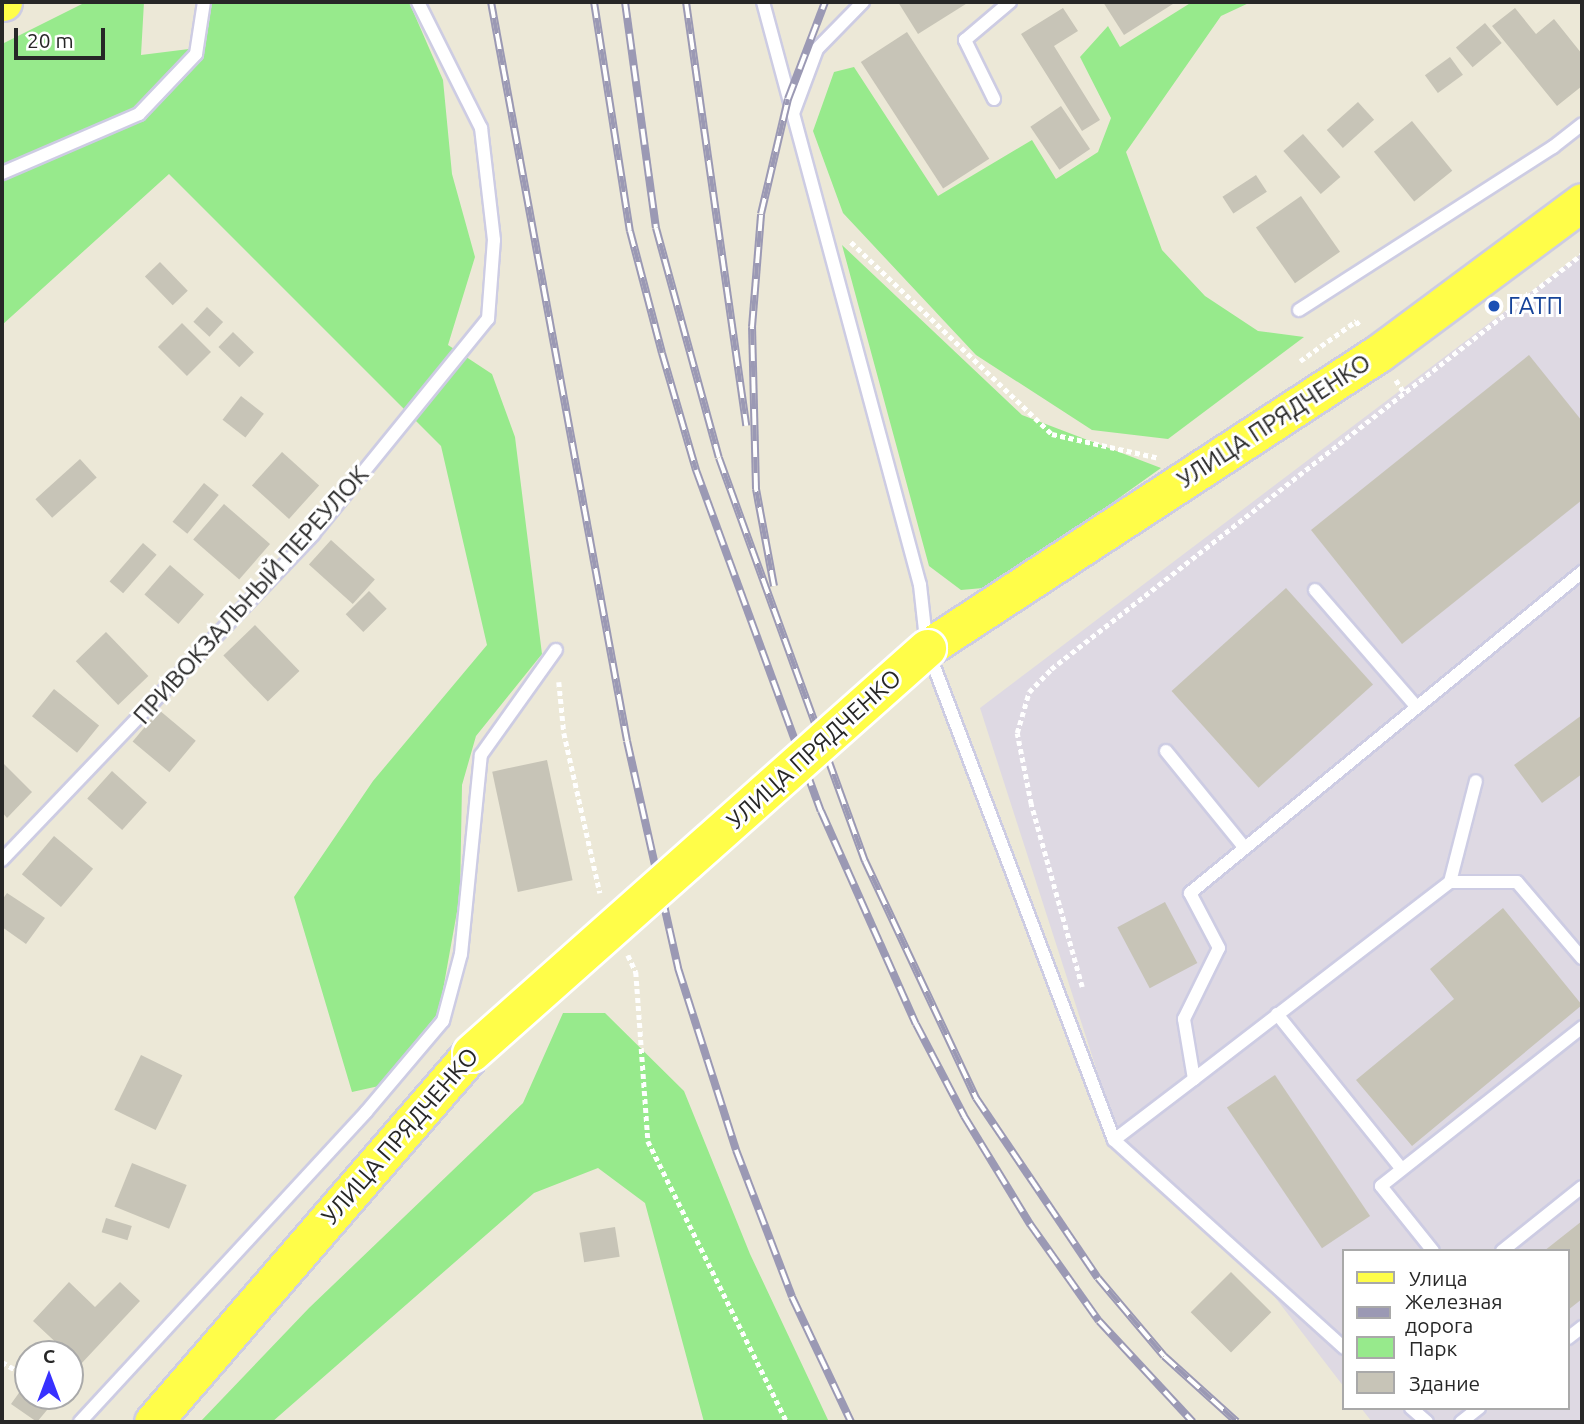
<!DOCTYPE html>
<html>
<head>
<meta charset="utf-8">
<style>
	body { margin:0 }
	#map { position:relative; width:1584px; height:1424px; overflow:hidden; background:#ece8d7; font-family:Ubuntu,sans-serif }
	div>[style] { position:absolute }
	.industrial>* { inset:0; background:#ded9e3 }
	.green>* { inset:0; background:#97ea8c }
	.building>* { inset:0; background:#c7c4b7; transform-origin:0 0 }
	.path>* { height:4.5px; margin-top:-2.25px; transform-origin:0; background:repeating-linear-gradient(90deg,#fff 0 5px,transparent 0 8.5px) }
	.roads { filter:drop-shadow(2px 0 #cdcce3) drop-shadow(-2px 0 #cdcce3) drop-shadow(0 2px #cdcce3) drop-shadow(0 -2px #cdcce3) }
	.service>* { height:12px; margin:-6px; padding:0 6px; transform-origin:6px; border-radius:6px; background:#fff }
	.primary>* { height:37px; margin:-18.5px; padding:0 18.5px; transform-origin:18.5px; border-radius:18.5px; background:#fffd49 }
	.rail>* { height:8px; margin-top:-4px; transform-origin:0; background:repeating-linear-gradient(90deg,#fff 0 16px,#9b99b4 0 32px); box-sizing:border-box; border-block:2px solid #9b99b4 }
	.bridges { filter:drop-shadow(2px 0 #fff) drop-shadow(-2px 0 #fff) drop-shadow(0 2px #fff) drop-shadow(0 -2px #fff) }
	.primary-bridge>* { height:37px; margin:-18.5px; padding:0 18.5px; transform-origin:18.5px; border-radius:18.5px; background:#fffd49 }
	.dots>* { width:19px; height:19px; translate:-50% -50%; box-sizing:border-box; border:4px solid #fff; border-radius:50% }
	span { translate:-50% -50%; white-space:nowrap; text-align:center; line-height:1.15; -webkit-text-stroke:6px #fff; paint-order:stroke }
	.transit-label { font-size:24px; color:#164399 }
	.left { translate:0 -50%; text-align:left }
	.street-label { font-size:24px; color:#272727 }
	.frame { position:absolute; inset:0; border:4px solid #272727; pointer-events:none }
	.legend { position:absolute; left:1342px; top:1249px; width:228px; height:161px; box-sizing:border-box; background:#fff; border:2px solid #a9a9a9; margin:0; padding:9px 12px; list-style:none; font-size:21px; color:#272727 }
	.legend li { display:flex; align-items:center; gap:14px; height:35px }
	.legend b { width:35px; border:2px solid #a9a9a9 }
	.north { position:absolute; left:14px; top:1340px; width:70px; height:70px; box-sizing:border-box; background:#fff; border:2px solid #a9a9a9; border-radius:50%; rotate:0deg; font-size:19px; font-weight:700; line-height:28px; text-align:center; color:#272727 }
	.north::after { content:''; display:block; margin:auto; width:24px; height:32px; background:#3831ff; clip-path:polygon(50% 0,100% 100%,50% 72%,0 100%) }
	.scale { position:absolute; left:14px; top:28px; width:91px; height:32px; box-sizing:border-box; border:4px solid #272727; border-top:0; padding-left:9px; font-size:21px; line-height:24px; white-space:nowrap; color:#272727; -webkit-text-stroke:5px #fff; paint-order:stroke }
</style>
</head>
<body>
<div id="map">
	<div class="industrial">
		<div style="clip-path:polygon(1582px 253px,1582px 1422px,1372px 1422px,1361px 1408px,1568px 1408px,1568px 1251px,1344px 1251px,1344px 1387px,1228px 1236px,1117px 1133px,980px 708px)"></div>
	</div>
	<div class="green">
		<div style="clip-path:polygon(86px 2px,144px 2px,141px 55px,205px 47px,212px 2px,409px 2px,443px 80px,452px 174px,475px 257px,448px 345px,492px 374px,515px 437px,542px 654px,476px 736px,462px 785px,460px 895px,439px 1012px,379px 1086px,352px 1092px,294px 897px,373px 781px,487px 645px,441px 446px,169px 174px,2px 325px,2px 44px)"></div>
		<div style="clip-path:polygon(1192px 2px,1251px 2px,1221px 16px,1126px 152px,1162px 250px,1205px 296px,1258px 331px,1304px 337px,1168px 439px,1092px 430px,976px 355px,843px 213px,813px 131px,834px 72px,854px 67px,938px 196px,1032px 140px,1056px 179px,1098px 152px,1111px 118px,1080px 57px,1108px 26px,1120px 47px)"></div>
		<div style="clip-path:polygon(842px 245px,1022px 415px,1161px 468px,994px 587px,961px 590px,929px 566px)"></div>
		<div style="clip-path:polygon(563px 1013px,605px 1013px,684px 1091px,750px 1254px,829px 1422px,704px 1422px,645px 1203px,598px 1168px,534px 1193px,272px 1422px,200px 1422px,309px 1308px,523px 1103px)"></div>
	</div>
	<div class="building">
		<div style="clip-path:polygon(898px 2px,969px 2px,918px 34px)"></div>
		<div style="clip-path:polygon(1103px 2px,1176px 2px,1124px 35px)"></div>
		<div style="clip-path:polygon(1063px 8px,1078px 31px,1054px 46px,1100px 120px,1082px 131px,1021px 34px)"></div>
		<div style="clip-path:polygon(1515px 8px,1536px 34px,1554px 19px,1582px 54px,1582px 86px,1557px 106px,1492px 26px)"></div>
		<div style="left:1485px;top:23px;width:26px;height:38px;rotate:50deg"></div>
		<div style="left:907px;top:32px;width:151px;height:55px;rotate:57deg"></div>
		<div style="left:1450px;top:57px;width:22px;height:31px;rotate:54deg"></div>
		<div style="left:1358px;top:102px;width:24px;height:42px;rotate:48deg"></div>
		<div style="left:1061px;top:106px;width:52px;height:37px;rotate:56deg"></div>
		<div style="left:1412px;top:121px;width:64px;height:49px;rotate:51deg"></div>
		<div style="left:1303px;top:134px;width:57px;height:26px;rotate:49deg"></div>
		<div style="left:1256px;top:175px;width:20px;height:40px;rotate:57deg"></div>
		<div style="left:1301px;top:196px;width:68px;height:55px;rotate:55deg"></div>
		<div style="left:160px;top:262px;width:40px;height:21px;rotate:46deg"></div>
		<div style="left:207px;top:307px;width:22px;height:20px;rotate:43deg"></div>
		<div style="left:182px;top:323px;width:41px;height:34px;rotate:45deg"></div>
		<div style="left:233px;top:332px;width:29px;height:21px;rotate:44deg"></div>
		<div style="clip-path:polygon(1529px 355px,1582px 421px,1582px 500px,1402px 644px,1311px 530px)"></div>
		<div style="left:241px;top:396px;width:29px;height:30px;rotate:38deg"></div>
		<div style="left:282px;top:452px;width:50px;height:45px;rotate:42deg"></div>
		<div style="left:80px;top:459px;width:25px;height:60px;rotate:48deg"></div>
		<div style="left:204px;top:483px;width:19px;height:50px;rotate:39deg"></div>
		<div style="left:224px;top:504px;width:61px;height:47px;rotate:41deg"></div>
		<div style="left:331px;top:540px;width:59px;height:33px;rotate:42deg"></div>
		<div style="left:143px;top:543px;width:18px;height:51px;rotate:41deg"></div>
		<div style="left:170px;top:565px;width:45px;height:39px;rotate:41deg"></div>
		<div style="left:1286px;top:588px;width:130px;height:154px;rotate:48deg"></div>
		<div style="left:369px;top:591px;width:25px;height:33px;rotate:45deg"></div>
		<div style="left:255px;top:625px;width:64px;height:44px;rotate:46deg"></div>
		<div style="left:106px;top:632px;width:61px;height:42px;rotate:46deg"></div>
		<div style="left:54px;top:689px;width:58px;height:35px;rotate:39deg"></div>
		<div style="left:159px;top:710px;width:48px;height:41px;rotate:40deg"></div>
		<div style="clip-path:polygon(1582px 715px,1582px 774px,1542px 803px,1514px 765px)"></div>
		<div style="left:547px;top:760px;width:123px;height:56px;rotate:78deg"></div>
		<div style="clip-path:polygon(2px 762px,32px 792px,7px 818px,2px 812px)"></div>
		<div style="left:112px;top:771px;width:47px;height:37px;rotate:42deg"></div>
		<div style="left:54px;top:836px;width:51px;height:50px;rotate:40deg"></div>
		<div style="clip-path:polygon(7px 893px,45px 918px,26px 944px,2px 927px,2px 900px)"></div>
		<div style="left:1165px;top:902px;width:69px;height:54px;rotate:62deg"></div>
		<div style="clip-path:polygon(1503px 908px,1582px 1005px,1412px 1146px,1356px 1080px,1454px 999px,1430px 969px)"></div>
		<div style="left:141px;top:1055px;width:46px;height:61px;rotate:26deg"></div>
		<div style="left:1275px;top:1075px;width:170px;height:58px;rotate:56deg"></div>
		<div style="left:132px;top:1163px;width:59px;height:47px;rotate:22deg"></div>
		<div style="left:106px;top:1218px;width:27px;height:15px;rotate:17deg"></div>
		<div style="clip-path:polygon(1582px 1221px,1582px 1299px,1568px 1310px,1568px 1251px,1544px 1251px)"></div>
		<div style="left:615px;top:1227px;width:30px;height:36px;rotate:81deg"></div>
		<div style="left:1231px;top:1272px;width:57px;height:57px;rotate:45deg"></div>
		<div style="clip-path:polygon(69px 1282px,95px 1307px,120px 1282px,140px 1301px,80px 1365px,33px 1321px)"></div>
		<div style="clip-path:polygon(26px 1383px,28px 1396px,42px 1396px,52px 1404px,37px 1422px,11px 1404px)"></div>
	</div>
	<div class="path">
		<div style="left:851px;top:242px;width:278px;rotate:43.7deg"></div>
		<div style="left:1052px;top:434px;width:110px;rotate:12.6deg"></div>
		<div style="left:1300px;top:361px;width:69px;rotate:-35.5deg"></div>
		<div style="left:1356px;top:321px;width:6px;rotate:51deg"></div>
		<div style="left:1396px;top:380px;width:17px;rotate:57deg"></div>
		<div style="left:559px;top:682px;width:51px;rotate:84.4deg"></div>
		<div style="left:564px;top:733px;width:164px;rotate:77.3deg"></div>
		<div style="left:628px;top:955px;width:19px;rotate:65deg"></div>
		<div style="left:636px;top:972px;width:169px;rotate:85.9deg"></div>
		<div style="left:648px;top:1141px;width:313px;rotate:63.7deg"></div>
		<div style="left:1082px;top:987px;width:190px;rotate:-105.6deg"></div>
		<div style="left:1031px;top:804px;width:72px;rotate:-101.2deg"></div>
		<div style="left:1017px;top:733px;width:43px;rotate:-73.7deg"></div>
		<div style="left:1029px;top:692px;width:32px;rotate:-46deg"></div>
		<div style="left:1051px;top:669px;width:674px;rotate:-38.01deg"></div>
		<div style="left:2px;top:1362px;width:30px;rotate:30deg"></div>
		<div style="left:59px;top:1396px;width:12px;rotate:31deg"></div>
	</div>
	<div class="roads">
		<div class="service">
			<div style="left:763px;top:2px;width:604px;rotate:74.93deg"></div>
			<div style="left:920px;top:585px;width:63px;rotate:83.7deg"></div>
			<div style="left:927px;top:648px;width:526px;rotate:69.19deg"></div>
			<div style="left:1114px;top:1140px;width:310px;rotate:42.1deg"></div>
			<div style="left:994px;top:99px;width:66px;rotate:-116.2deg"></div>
			<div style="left:965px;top:40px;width:59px;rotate:-40.2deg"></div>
			<div style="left:794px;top:111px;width:66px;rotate:-69.6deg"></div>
			<div style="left:817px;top:49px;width:66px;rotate:-45.6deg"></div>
			<div style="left:2px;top:173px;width:149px;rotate:-23.3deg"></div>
			<div style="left:139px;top:114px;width:83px;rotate:-46.5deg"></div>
			<div style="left:196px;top:54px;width:53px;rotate:-81.3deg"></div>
			<div style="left:1299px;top:310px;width:302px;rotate:-32.7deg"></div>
			<div style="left:1553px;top:147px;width:37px;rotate:-38deg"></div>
			<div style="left:1315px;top:590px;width:152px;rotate:49deg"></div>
			<div style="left:1166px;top:751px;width:124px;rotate:50.9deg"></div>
			<div style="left:2px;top:860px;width:451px;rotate:-46.3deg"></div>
			<div style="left:313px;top:534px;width:277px;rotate:-50.9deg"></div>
			<div style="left:488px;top:319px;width:79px;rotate:-85.7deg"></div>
			<div style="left:494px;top:240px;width:113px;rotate:-96.6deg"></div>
			<div style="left:481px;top:128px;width:141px;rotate:-116.6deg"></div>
			<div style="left:1450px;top:882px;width:67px"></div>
			<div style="left:1517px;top:882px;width:100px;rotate:49.5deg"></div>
			<div style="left:1277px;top:1014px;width:198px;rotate:51.2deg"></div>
			<div style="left:1194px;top:1079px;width:323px;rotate:-37.6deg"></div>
			<div style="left:1450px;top:882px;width:104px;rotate:-75.6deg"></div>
			<div style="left:1114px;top:1140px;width:101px;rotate:-37.3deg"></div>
			<div style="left:1194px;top:1079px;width:61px;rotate:-99.5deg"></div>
			<div style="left:1184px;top:1019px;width:79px;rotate:-63.8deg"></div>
			<div style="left:1219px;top:948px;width:62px;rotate:-117.8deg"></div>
			<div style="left:1190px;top:893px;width:507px;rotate:-39.31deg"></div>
			<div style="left:1433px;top:1251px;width:83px;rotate:-128.7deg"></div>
			<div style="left:1381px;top:1186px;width:256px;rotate:-38.3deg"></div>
			<div style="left:1502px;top:1251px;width:102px;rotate:-38.7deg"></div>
			<div style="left:1568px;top:1338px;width:18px;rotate:-38deg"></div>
			<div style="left:1411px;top:1408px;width:21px;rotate:41deg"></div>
			<div style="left:80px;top:1422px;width:422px;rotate:-47.3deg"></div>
			<div style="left:366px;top:1112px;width:119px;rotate:-49.8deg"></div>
			<div style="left:443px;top:1021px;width:69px;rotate:-75deg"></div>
			<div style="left:461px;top:954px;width:200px;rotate:-84.3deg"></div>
			<div style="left:481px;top:755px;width:129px;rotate:-54.5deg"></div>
			<div style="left:1461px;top:1422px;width:23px;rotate:-38deg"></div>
		</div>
		<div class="primary">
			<div style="left:2px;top:2px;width:1px"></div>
			<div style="left:927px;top:648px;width:540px;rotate:-33.13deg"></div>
			<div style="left:1379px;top:353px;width:253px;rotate:-36.6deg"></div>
			<div style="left:153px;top:1422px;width:487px;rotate:-49.2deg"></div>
		</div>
	</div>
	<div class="rail">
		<div style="left:491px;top:2px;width:751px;rotate:79.57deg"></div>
		<div style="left:627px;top:741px;width:233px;rotate:77.3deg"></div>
		<div style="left:678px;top:968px;width:191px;rotate:72.3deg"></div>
		<div style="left:736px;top:1150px;width:157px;rotate:69.1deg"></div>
		<div style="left:792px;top:1297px;width:138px;rotate:64.7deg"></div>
		<div style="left:594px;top:2px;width:232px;rotate:81.1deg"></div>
		<div style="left:630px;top:231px;width:126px;rotate:75.3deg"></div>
		<div style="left:662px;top:353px;width:122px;rotate:73.8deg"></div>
		<div style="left:696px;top:470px;width:363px;rotate:69.9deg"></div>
		<div style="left:821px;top:811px;width:233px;rotate:66deg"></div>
		<div style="left:916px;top:1024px;width:104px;rotate:62.4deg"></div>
		<div style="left:964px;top:1116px;width:127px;rotate:58.6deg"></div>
		<div style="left:1030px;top:1224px;width:119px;rotate:54.6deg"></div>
		<div style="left:1099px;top:1321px;width:138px;rotate:47.1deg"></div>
		<div style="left:625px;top:2px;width:228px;rotate:82.2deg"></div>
		<div style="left:656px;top:228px;width:238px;rotate:74.7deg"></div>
		<div style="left:719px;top:458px;width:429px;rotate:70.1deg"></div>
		<div style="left:865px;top:861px;width:262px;rotate:64.9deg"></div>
		<div style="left:976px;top:1098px;width:217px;rotate:55.9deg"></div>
		<div style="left:1098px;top:1278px;width:102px;rotate:49.8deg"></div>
		<div style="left:1164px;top:1356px;width:98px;rotate:42.1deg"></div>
		<div style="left:686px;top:2px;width:428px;rotate:81.9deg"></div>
		<div style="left:774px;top:586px;width:99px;rotate:-100.5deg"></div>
		<div style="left:756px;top:489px;width:162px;rotate:-91.4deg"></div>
		<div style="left:752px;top:327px;width:113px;rotate:-85.4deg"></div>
		<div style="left:761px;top:214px;width:118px;rotate:-76.8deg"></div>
		<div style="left:788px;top:99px;width:104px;rotate:-69.1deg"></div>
	</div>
	<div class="bridges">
		<div class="primary-bridge">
			<div style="left:471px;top:1053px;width:610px;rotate:-41.61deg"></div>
		</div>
	</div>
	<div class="dots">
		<div style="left:1494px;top:306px;background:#1a4fb4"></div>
	</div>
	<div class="transit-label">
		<span class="left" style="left:1508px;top:306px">ГАТП</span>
	</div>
	<div class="street-label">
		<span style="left:1274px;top:421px;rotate:-33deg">УЛИЦА ПРЯДЧЕНКО</span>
		<span style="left:251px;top:595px;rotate:-48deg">ПРИВОКЗАЛЬНЫЙ ПЕРЕУЛОК</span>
		<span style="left:814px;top:749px;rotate:-42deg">УЛИЦА ПРЯДЧЕНКО</span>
		<span style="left:400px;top:1136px;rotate:-49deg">УЛИЦА ПРЯДЧЕНКО</span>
	</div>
	<div class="frame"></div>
	<ul class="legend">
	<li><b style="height:9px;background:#fffd49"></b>Улица</li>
	<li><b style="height:9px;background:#9b99b4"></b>Железная дорога</li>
	<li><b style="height:19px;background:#97ea8c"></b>Парк</li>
	<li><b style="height:19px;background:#c7c4b7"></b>Здание</li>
	</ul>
	<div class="north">С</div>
	<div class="scale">20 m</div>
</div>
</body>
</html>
